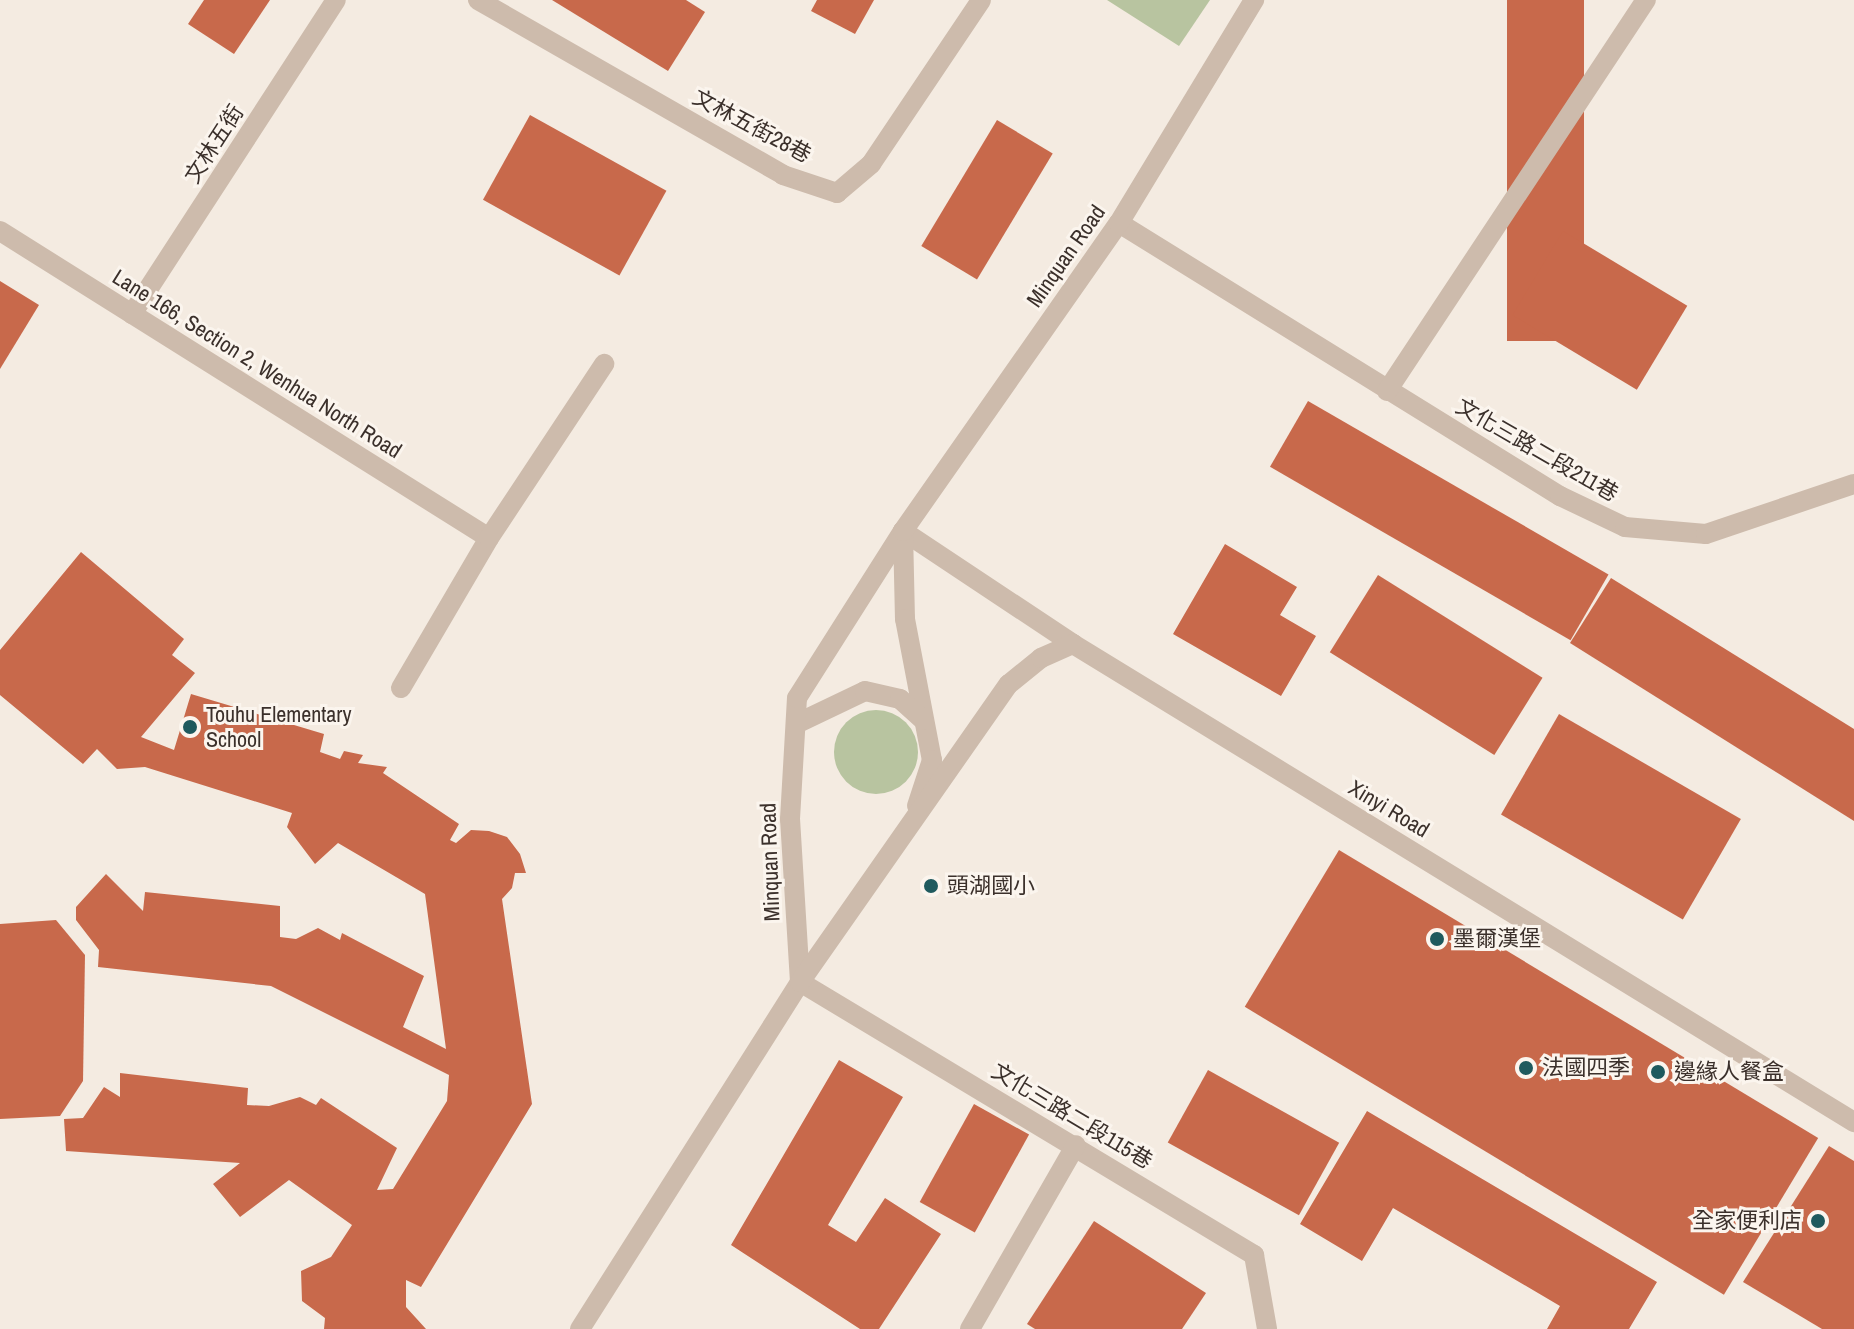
<!DOCTYPE html>
<html>
<head>
<meta charset="utf-8">
<style>
	body { margin:0 }
	#map { position:relative; width:1854px; height:1329px; overflow:hidden; background:#f4ebe1; font-family:"Archivo Narrow","Noto Sans TC",sans-serif }
	div>[style] { position:absolute }
	.green>* { inset:0; background:#b8c4a0 }
	.round { border-radius:50% }
	.building>* { inset:0; background:#c8694b; transform-origin:0 0 }
	.minor>* { height:20px; margin:-10px; padding:0 10px; transform-origin:10px; border-radius:10px; background:#cdbbac }
	.dots>* { width:22px; height:22px; translate:-50% -50%; box-sizing:border-box; border:4px solid #fbf5ee; border-radius:50% }
	span { translate:-50% -50%; white-space:nowrap; text-align:center; line-height:1.15; -webkit-text-stroke:6px #fbf5ee; paint-order:stroke }
	.street-label { font-size:22px; color:#3b302b }
	.poi-label { font-size:22px; color:#3b302b }
	.left { translate:0 -50%; text-align:left }
	.right { translate:-100% -50%; text-align:right }
</style>
</head>
<body>
<div id="map">
	<div class="green">
		<div style="clip-path:polygon(1107px 0,1210px 0,1179px 46px)"></div>
		<div class="round" style="left:834px;top:710px;width:84px;height:84px"></div>
	</div>
	<div class="building">
		<div style="clip-path:polygon(204px 0,270px 0,234px 54px,188px 24px)"></div>
		<div style="clip-path:polygon(552px 0,686px 0,705px 12px,668px 71px)"></div>
		<div style="clip-path:polygon(817px 0,874px 0,855px 34px,811px 11px)"></div>
		<div style="left:1507px;top:0;width:77px;height:341px"></div>
		<div style="left:530px;top:115px;width:156px;height:97px;rotate:29deg"></div>
		<div style="left:997px;top:120px;width:65px;height:147px;rotate:31deg"></div>
		<div style="left:1563px;top:231px;width:145px;height:98px;rotate:31deg"></div>
		<div style="clip-path:polygon(0 281px,39px 305px,0 369px)"></div>
		<div style="left:1308px;top:401px;width:347px;height:76px;rotate:30deg"></div>
		<div style="clip-path:polygon(1225px 544px,1297px 587px,1280px 615px,1316px 636px,1281px 696px,1173px 634px)"></div>
		<div style="clip-path:polygon(81px 552px,184px 639px,172px 655px,195px 673px,141px 737px,174px 750px,191px 694px,324px 734px,320px 752px,340px 759px,344px 751px,363px 755px,358px 763px,387px 767px,383px 773px,459px 824px,450px 840px,456px 843px,471px 830px,489px 831px,507px 837px,520px 854px,526px 873px,515px 873px,512px 888px,502px 899px,532px 1104px,421px 1287px,406px 1280px,406px 1307px,426px 1329px,324px 1329px,325px 1318px,302px 1301px,301px 1271px,331px 1257px,352px 1225px,289px 1180px,240px 1217px,213px 1184px,240px 1163px,66px 1151px,64px 1119px,83px 1118px,104px 1087px,120px 1097px,120px 1073px,248px 1088px,247px 1105px,269px 1106px,300px 1097px,316px 1105px,321px 1098px,397px 1148px,377px 1190px,393px 1189px,447px 1101px,449px 1075px,271px 986px,98px 967px,99px 950px,76px 920px,76px 907px,106px 874px,143px 911px,145px 892px,280px 906px,280px 937px,296px 939px,318px 928px,340px 940px,342px 933px,424px 976px,403px 1027px,446px 1049px,425px 894px,338px 843px,315px 864px,287px 827px,292px 813px,145px 767px,117px 769px,97px 749px,83px 764px,0 695px,0 650px)"></div>
		<div style="left:1378px;top:575px;width:194px;height:91px;rotate:32deg"></div>
		<div style="clip-path:polygon(1611px 578px,1854px 729px,1854px 821px,1570px 643px)"></div>
		<div style="left:1559px;top:714px;width:210px;height:116px;rotate:30deg"></div>
		<div style="left:1339px;top:850px;width:559px;height:183px;rotate:31deg"></div>
		<div style="clip-path:polygon(56px 920px,85px 955px,83px 1081px,60px 1116px,0 1119px,0 924px)"></div>
		<div style="clip-path:polygon(839px 1060px,903px 1097px,828px 1225px,856px 1242px,885px 1198px,941px 1234px,879px 1329px,860px 1329px,731px 1245px)"></div>
		<div style="left:1208px;top:1070px;width:150px;height:83px;rotate:29deg"></div>
		<div style="left:974px;top:1104px;width:63px;height:112px;rotate:29deg"></div>
		<div style="clip-path:polygon(1367px 1111px,1657px 1282px,1629px 1329px,1547px 1329px,1560px 1306px,1393px 1208px,1362px 1261px,1300px 1224px)"></div>
		<div style="clip-path:polygon(1829px 1146px,1854px 1161px,1854px 1329px,1822px 1329px,1743px 1282px)"></div>
		<div style="clip-path:polygon(1094px 1221px,1206px 1293px,1182px 1329px,1035px 1329px,1027px 1324px)"></div>
	</div>
	<div class="minor">
		<div style="left:478px;top:0;width:352px;rotate:29.8deg"></div>
		<div style="left:783px;top:175px;width:57px;rotate:18.4deg"></div>
		<div style="left:837px;top:193px;width:45px;rotate:-40.5deg"></div>
		<div style="left:871px;top:164px;width:197px;rotate:-56.1deg"></div>
		<div style="left:1119px;top:223px;width:519px;rotate:31.76deg"></div>
		<div style="left:1560px;top:496px;width:72px;rotate:25.5deg"></div>
		<div style="left:1625px;top:527px;width:81px;rotate:4.9deg"></div>
		<div style="left:1706px;top:534px;width:156px;rotate:-18.7deg"></div>
		<div style="left:0;top:231px;width:577px;rotate:32.12deg"></div>
		<div style="left:132px;top:314px;width:374px;rotate:-57deg"></div>
		<div style="left:1387px;top:391px;width:469px;rotate:-56.5deg"></div>
		<div style="left:903px;top:531px;width:204px;rotate:33.6deg"></div>
		<div style="left:1073px;top:644px;width:916px;rotate:31.47deg"></div>
		<div style="left:903px;top:531px;width:88px;rotate:88.7deg"></div>
		<div style="left:905px;top:619px;width:144px;rotate:79.2deg"></div>
		<div style="left:932px;top:760px;width:48px;rotate:108.1deg"></div>
		<div style="left:401px;top:688px;width:174px;rotate:-59.6deg"></div>
		<div style="left:489px;top:538px;width:209px;rotate:-56.5deg"></div>
		<div style="left:796px;top:724px;width:76px;rotate:-25.6deg"></div>
		<div style="left:865px;top:691px;width:36px;rotate:13deg"></div>
		<div style="left:900px;top:699px;width:31px;rotate:42deg"></div>
		<div style="left:800px;top:982px;width:163px;rotate:-93.5deg"></div>
		<div style="left:790px;top:819px;width:121px;rotate:-86.7deg"></div>
		<div style="left:797px;top:698px;width:198px;rotate:-57.6deg"></div>
		<div style="left:903px;top:531px;width:376px;rotate:-55deg"></div>
		<div style="left:1119px;top:223px;width:261px;rotate:-58.8deg"></div>
		<div style="left:800px;top:982px;width:530px;rotate:31.02deg"></div>
		<div style="left:1254px;top:1255px;width:75px;rotate:80deg"></div>
		<div style="left:580px;top:1329px;width:411px;rotate:-57.6deg"></div>
		<div style="left:800px;top:982px;width:364px;rotate:-55deg"></div>
		<div style="left:1009px;top:684px;width:41px;rotate:-39.1deg"></div>
		<div style="left:1041px;top:658px;width:35px;rotate:-24deg"></div>
		<div style="left:970px;top:1329px;width:212px;rotate:-60.1deg"></div>
	</div>
	<div class="dots">
		<div style="left:190px;top:727px;background:#1f5a5e"></div>
		<div style="left:931px;top:886px;background:#1f5a5e"></div>
		<div style="left:1437px;top:939px;background:#1f5a5e"></div>
		<div style="left:1526px;top:1068px;background:#1f5a5e"></div>
		<div style="left:1658px;top:1072px;background:#1f5a5e"></div>
		<div style="left:1818px;top:1221px;background:#1f5a5e"></div>
	</div>
	<div class="street-label">
		<span style="left:752px;top:126px;rotate:28deg">文林五街28巷</span>
		<span style="left:214px;top:144px;rotate:-57deg">文林五街</span>
		<span style="left:1066px;top:256px;rotate:-55deg">Minquan Road</span>
		<span style="left:257px;top:364px;rotate:32deg">Lane 166, Section 2, Wenhua North Road</span>
		<span style="left:1537px;top:450px;rotate:30deg">文化三路二段211巷</span>
		<span style="left:1389px;top:809px;rotate:31deg">Xinyi Road</span>
		<span style="left:770px;top:862px;rotate:-92deg">Minquan Road</span>
		<span style="left:1072px;top:1116px;rotate:31deg">文化三路二段115巷</span>
	</div>
	<div class="poi-label">
		<span class="left" style="left:206px;top:727px">Touhu Elementary<br>School</span>
		<span class="left" style="left:947px;top:886px">頭湖國小</span>
		<span class="left" style="left:1453px;top:939px">墨爾漢堡</span>
		<span class="left" style="left:1542px;top:1068px">法國四季</span>
		<span class="left" style="left:1674px;top:1072px">邊緣人餐盒</span>
		<span class="right" style="left:1802px;top:1221px">全家便利店</span>
	</div>
</div>
</body>
</html>
